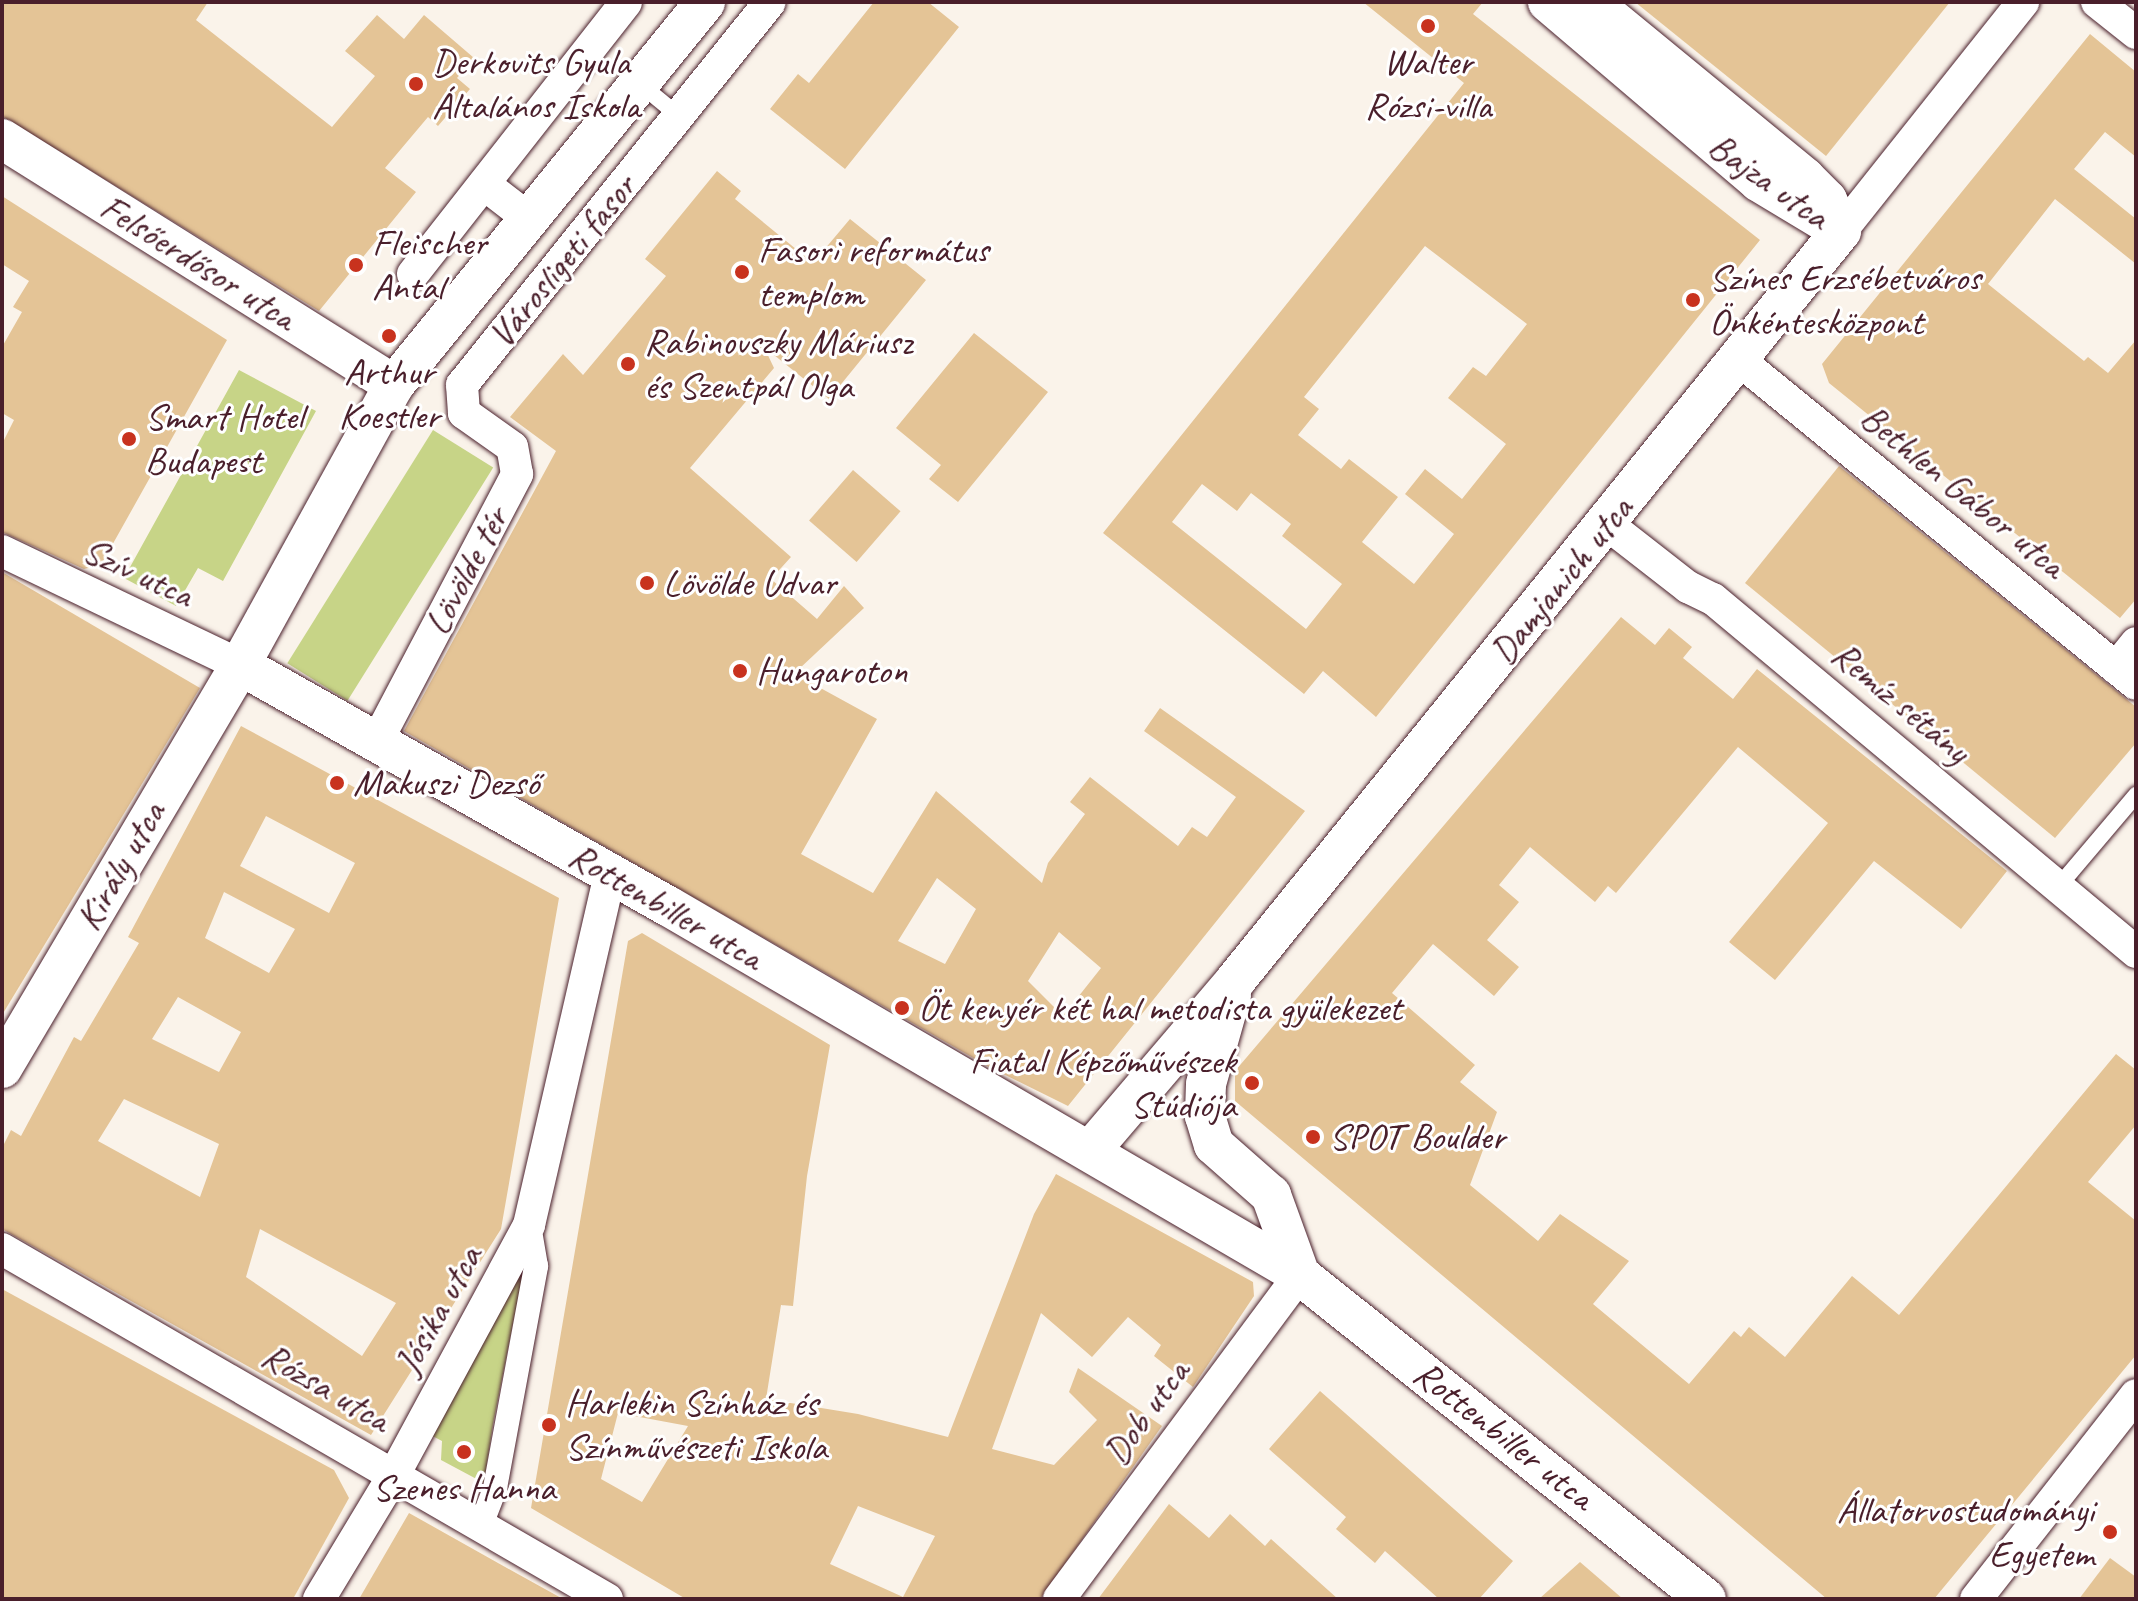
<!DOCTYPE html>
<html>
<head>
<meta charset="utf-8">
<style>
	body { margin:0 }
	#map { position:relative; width:2138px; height:1601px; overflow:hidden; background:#faf3ea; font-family:Caveat,sans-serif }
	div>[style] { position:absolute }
	.green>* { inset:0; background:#c7d487; transform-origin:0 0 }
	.building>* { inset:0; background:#e4c496; transform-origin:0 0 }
	.roads { filter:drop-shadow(0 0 2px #4a1f2b) drop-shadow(0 0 2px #4a1f2b) }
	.service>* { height:16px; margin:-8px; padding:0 8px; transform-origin:8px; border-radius:8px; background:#fff }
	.pedestrian>* { height:24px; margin:-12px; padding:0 12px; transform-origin:12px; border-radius:12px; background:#fff }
	.minor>* { height:32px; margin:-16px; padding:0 16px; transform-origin:16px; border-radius:16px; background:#fff }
	.tertiary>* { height:40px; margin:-20px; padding:0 20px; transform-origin:20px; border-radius:20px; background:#fff }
	.dots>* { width:22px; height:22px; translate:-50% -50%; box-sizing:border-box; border:4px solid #fff; border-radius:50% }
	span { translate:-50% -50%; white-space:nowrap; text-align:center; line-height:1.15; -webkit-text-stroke:6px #fff; paint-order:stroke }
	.poi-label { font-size:38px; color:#4a1f2b }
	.left { translate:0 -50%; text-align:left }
	.right { translate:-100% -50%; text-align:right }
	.street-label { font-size:38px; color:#4a1f2b }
	.frame { position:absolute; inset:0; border:4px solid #4a1f2b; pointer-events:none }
</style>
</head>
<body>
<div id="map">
	<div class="green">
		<i style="clip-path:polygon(239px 370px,316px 411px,223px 581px,198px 568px,176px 606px,124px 578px)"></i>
		<i style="left:433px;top:430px;width:71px;height:275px;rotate:32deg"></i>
		<i style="clip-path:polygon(524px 1268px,493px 1424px,484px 1483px,441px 1460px,442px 1441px,421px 1430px)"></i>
	</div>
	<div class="building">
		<i style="clip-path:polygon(2px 2px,208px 2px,196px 20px,332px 127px,375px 76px,345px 51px,377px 15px,404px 39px,424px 15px,474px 58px,457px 78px,470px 89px,438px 126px,428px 117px,385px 168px,416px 192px,319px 311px,2px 116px)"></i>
		<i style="clip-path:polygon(874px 2px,928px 2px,959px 27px,845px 169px,770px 109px,798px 74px,809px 83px)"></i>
		<i style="clip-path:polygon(evenodd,1363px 2px,1483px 2px,1473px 14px,1760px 240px,1376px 717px,1323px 671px,1304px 694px,1103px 533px,1464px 83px,1363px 2px,1425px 246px,1527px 324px,1486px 376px,1473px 367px,1448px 398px,1506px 444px,1462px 499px,1425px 469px,1405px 494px,1454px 534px,1414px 584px,1362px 542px,1398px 497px,1349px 459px,1341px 469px,1298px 435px,1319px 409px,1304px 397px,1425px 246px,1363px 2px,1202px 484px,1237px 511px,1251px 493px,1291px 524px,1282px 536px,1342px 584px,1306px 629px,1172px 522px,1202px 484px)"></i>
		<i style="clip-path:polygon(1635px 2px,1950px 2px,1826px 156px)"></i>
		<i style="clip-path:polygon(2090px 34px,2136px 72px,2136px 157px,2105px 132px,2074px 169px,2136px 219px,2136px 264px,2055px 199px,1988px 284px,2084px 361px,2088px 357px,2108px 373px,2136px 340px,2136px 599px,2120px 618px,1829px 383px,1822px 364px)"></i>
		<i style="clip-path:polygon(evenodd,717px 171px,741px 191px,735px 199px,813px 263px,850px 219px,926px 280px,829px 399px,764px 347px,774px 368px,690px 468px,791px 557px,771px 579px,817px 619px,844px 586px,864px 608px,799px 669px,807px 674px,804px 679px,877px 719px,801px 854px,873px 893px,936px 791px,1042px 883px,1048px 863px,1085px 814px,1070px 802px,1090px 777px,1178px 846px,1192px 827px,1207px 837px,1236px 797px,1144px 731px,1160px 708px,1305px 811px,1068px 1106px,989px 1067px,404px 731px,556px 451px,510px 417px,563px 354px,583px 375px,666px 276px,645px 259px,717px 171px,937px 878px,976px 909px,945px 964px,898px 941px,937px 878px,717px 171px,1059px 932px,1101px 968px,1063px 1016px,1028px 981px,1059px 932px)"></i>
		<i style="clip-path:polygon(2px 196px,227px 340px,101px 565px,84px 569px,2px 532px,2px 444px,14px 420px,2px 413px,2px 347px,22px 312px,13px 307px,29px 281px,2px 264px)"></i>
		<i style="clip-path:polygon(974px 333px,1048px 392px,958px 502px,929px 479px,941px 465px,896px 428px)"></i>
		<i style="clip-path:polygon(1839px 466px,2136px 707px,2136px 743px,2055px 838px,1745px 583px)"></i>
		<i style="left:853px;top:470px;width:63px;height:67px;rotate:41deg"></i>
		<i style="clip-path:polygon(2px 572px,200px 688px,2px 1015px)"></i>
		<i style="clip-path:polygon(1621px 617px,1655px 645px,1669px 628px,1692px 647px,1683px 658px,1733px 699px,1757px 669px,2007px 871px,1961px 929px,1874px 861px,1775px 980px,1729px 942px,1828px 823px,1738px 747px,1616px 893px,1608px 886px,1595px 902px,1530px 847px,1499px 885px,1519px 902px,1487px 940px,1519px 967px,1494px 996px,1433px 944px,1392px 993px,1475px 1065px,1460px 1082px,1497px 1112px,1470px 1185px,1538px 1241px,1560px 1214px,1629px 1261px,1593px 1304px,1689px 1384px,1734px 1331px,1741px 1337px,1749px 1327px,1785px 1357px,1852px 1276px,1899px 1315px,2116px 1054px,2136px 1070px,2136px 1125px,2088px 1182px,2136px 1221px,2136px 1355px,1934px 1599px,1827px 1599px,1235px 1101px,1235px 1071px)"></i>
		<i style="clip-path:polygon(evenodd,241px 726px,559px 898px,501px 1229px,371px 1435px,2px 1229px,2px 1148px,11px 1130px,21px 1136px,74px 1037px,81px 1041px,139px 943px,128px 937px,241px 726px,266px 816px,355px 863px,329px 913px,240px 866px,266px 816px,241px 726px,224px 892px,295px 929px,269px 973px,205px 938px,224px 892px,241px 726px,178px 997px,241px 1032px,219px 1072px,152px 1039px,178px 997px,241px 726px,124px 1099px,219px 1144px,200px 1197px,98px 1141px,124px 1099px,241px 726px,260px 1229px,396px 1303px,362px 1356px,246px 1277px,260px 1229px)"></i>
		<i style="clip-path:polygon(evenodd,642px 933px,830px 1045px,807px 1176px,793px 1306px,781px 1305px,766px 1399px,858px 1414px,948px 1437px,1034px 1214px,1056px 1174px,1253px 1282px,1254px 1296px,1193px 1387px,1154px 1356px,1161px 1345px,1128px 1317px,1092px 1357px,1041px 1313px,992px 1449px,1054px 1465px,1097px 1420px,1069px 1392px,1078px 1368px,1162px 1426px,1040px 1599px,686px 1599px,531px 1508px,628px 941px,642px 933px,618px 1413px,688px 1426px,642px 1502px,601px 1479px,618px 1413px,642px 933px,858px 1506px,935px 1536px,903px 1597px,830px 1564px,858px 1506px)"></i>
		<i style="clip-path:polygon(2px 1289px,334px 1470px,349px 1498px,293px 1599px,2px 1599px)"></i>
		<i style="clip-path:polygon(1320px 1391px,1513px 1561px,1479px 1599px,1439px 1599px,1385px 1551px,1375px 1563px,1336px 1529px,1346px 1517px,1269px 1449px)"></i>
		<i style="clip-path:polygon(1169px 1504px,1209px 1538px,1230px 1514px,1265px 1546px,1271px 1539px,1338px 1599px,1098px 1599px)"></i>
		<i style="clip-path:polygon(409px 1513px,516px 1573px,563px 1599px,359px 1599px)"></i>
		<i style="clip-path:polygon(2110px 1558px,2136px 1577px,2136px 1599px,2079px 1599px)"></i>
		<i style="clip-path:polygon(1580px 1562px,1623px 1599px,1539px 1599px)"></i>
	</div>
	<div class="roads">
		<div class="service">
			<i style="left:640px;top:84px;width:50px;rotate:39.4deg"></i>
			<i style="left:2058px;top:887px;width:121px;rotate:-49.7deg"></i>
		</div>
		<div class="pedestrian">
			<i style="left:481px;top:1525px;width:40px;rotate:-69deg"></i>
			<i style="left:495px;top:1488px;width:226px;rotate:-79.5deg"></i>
			<i style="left:536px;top:1266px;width:42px;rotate:-99.7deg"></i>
		</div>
		<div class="minor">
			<i style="left:2097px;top:2px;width:50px;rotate:38.5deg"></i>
			<i style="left:484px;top:184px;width:56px;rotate:37.7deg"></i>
			<i style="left:1841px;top:231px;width:293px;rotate:-51.5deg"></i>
			<i style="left:413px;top:274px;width:345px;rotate:-51.9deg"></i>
			<i style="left:1739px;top:360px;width:512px;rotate:39.22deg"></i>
			<i style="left:1607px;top:524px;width:103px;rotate:37.9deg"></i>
			<i style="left:1688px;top:587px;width:28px;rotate:26deg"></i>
			<i style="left:1713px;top:599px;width:551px;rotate:39.85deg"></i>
			<i style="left:2px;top:551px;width:264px;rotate:25.6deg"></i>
			<i style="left:2116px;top:668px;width:32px;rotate:-51deg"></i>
			<i style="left:375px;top:745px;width:306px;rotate:-62.3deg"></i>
			<i style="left:517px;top:474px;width:27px;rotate:-100deg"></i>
			<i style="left:512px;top:447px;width:59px;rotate:-144.7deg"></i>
			<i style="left:464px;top:413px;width:28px;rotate:-94deg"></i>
			<i style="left:462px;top:385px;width:491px;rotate:-51.2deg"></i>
			<i style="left:2px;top:1249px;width:699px;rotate:30.05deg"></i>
			<i style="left:319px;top:1599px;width:147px;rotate:-58.9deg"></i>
			<i style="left:395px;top:1473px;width:282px;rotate:-61.6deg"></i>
			<i style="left:529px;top:1225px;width:360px;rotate:-77deg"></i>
			<i style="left:1059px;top:1599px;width:404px;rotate:-53.4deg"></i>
			<i style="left:1976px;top:1599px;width:259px;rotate:-51.9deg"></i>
		</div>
		<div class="tertiary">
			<i style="left:1548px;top:2px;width:276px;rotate:40.4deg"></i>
			<i style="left:1758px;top:181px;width:97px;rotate:31.1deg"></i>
			<i style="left:1591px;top:2px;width:277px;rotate:39.4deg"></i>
			<i style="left:1805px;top:178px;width:31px;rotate:45deg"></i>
			<i style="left:1827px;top:200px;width:30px;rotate:66deg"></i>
			<i style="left:2px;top:139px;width:463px;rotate:32.1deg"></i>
			<i style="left:240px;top:665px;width:491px;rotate:29.4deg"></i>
			<i style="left:668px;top:906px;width:732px;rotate:30.28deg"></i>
			<i style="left:1300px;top:1275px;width:519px;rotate:38.59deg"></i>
			<i style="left:1231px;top:995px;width:92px;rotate:105.7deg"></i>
			<i style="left:1206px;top:1084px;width:32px;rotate:92deg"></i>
			<i style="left:1205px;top:1116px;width:30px;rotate:73deg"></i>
			<i style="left:1214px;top:1145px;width:76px;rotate:41.3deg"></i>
			<i style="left:1271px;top:1195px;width:85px;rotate:70.1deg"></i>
			<i style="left:2px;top:1068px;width:468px;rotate:-59.4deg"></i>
			<i style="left:240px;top:665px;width:320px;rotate:-61.2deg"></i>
			<i style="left:394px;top:385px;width:493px;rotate:-50.9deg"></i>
			<i style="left:1090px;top:1151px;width:223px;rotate:-49.5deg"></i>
			<i style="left:1235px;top:981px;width:964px;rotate:-51.06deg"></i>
		</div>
	</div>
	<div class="dots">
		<i style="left:1428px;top:26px;background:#c8321e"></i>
		<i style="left:416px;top:84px;background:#c8321e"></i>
		<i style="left:356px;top:265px;background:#c8321e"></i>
		<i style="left:742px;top:272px;background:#c8321e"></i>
		<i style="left:1693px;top:300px;background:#c8321e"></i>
		<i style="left:389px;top:336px;background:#c8321e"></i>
		<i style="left:628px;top:364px;background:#c8321e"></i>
		<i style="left:129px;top:439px;background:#c8321e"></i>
		<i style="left:647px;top:583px;background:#c8321e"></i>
		<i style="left:740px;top:671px;background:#c8321e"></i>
		<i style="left:337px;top:783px;background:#c8321e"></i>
		<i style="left:902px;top:1008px;background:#c8321e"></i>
		<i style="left:1252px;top:1083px;background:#c8321e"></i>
		<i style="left:1313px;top:1137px;background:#c8321e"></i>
		<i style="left:549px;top:1425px;background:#c8321e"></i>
		<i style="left:464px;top:1452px;background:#c8321e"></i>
		<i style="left:2110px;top:1532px;background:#c8321e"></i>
	</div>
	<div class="poi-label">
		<span class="left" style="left:432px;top:84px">Derkovits Gyula<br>Általános Iskola</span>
		<span style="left:1428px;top:84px">Walter<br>Rózsi-villa</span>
		<span class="left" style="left:372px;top:265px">Fleischer<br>Antal</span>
		<span class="left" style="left:758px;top:272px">Fasori református<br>templom</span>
		<span class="left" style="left:1709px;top:300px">Színes Erzsébetváros<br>Önkéntesközpont</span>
		<span class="left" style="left:644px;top:364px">Rabinovszky Máriusz<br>és Szentpál Olga</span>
		<span style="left:389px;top:394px">Arthur<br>Koestler</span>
		<span class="left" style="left:145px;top:439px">Smart Hotel<br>Budapest</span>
		<span class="left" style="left:663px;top:583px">Lövölde Udvar</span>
		<span class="left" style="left:756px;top:671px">Hungaroton</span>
		<span class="left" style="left:353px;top:783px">Makuszi Dezső</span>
		<span class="left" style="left:918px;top:1008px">Öt kenyér két hal metodista gyülekezet</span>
		<span class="right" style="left:1236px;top:1083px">Fiatal Képzőművészek<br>Stúdiója</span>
		<span class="left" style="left:1329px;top:1137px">SPOT Boulder</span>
		<span class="left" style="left:565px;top:1425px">Harlekin Színház és<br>Színművészeti Iskola</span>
		<span style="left:464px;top:1488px">Szenes Hanna</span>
		<span class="right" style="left:2094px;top:1532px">Állatorvostudományi<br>Egyetem</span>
	</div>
	<div class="street-label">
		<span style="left:1769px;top:181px;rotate:35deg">Bajza utca</span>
		<span style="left:562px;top:261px;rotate:-51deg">Városligeti fasor</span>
		<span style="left:198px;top:262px;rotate:32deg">Felsőerdősor utca</span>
		<span style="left:1963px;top:491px;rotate:39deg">Bethlen Gábor utca</span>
		<span style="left:466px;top:571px;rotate:-62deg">Lövölde tér</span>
		<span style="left:138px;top:572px;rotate:25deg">Szív utca</span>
		<span style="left:1561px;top:580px;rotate:-51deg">Damjanich utca</span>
		<span style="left:1901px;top:702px;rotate:40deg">Remíz sétány</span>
		<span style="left:120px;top:866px;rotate:-60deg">Király utca</span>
		<span style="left:666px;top:906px;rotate:30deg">Rottenbiller utca</span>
		<span style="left:438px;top:1310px;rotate:-61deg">Jósika utca</span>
		<span style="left:326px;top:1387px;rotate:30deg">Rózsa utca</span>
		<span style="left:1146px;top:1412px;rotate:-54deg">Dob utca</span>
		<span style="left:1504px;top:1435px;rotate:38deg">Rottenbiller utca</span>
	</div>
	<div class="frame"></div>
</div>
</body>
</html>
